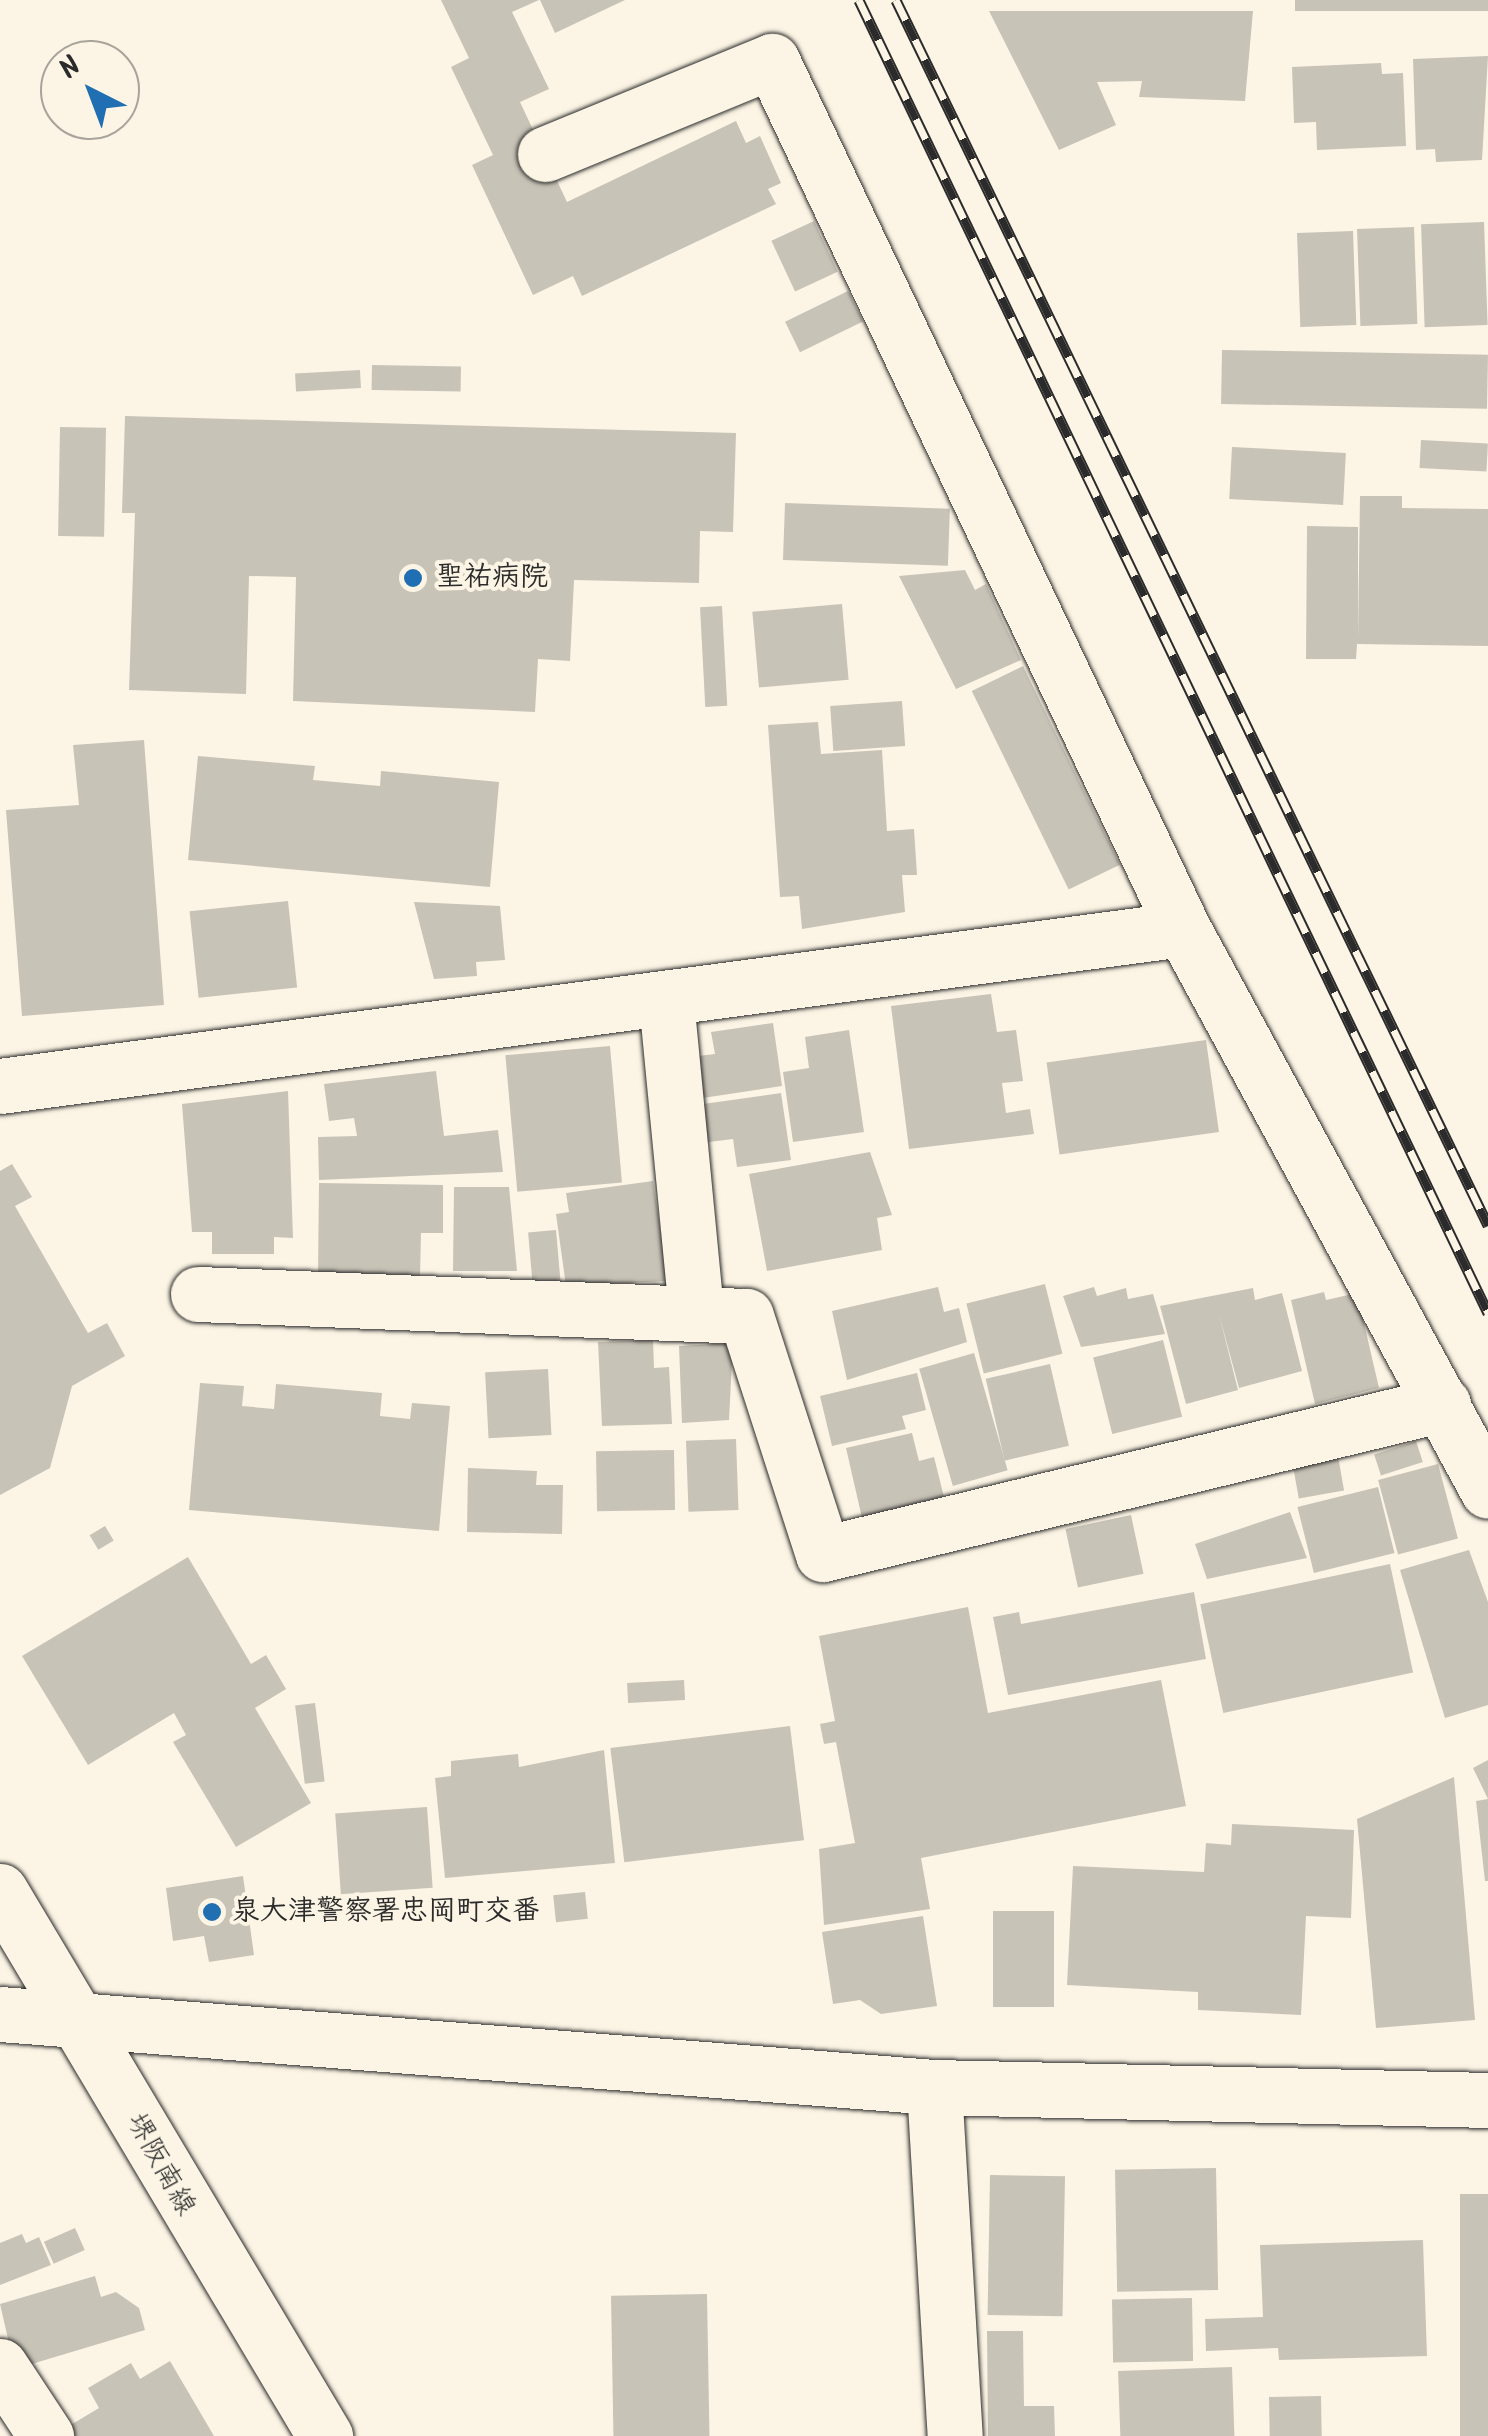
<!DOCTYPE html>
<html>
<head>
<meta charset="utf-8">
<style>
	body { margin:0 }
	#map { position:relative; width:1488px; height:2436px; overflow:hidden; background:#fcf5e5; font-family:Kalam,"Klee One",sans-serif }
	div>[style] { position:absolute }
	.building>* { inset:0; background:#c8c3b7; transform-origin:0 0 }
	.roads { filter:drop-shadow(0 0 2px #2b2b2b) drop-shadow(0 0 2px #2b2b2b) }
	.minor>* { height:55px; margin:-27.5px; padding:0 27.5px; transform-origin:27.5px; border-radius:27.5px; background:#fcf5e5 }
	.major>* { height:55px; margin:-27.5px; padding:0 27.5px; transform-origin:27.5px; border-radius:27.5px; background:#fcf5e5 }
	.rail>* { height:11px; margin-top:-5.5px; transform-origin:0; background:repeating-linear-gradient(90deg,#fcf5e5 0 22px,#2b2b2b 0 44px); box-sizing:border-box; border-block:2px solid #2b2b2b }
	.dots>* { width:28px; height:28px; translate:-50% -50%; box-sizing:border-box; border:5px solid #fcf5e5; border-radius:50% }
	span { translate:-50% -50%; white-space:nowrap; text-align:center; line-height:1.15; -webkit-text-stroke:8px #fcf5e5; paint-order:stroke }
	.poi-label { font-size:28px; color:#2b2b2b; font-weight:700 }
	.left { translate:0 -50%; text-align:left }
	.street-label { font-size:28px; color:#2b2b2b }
	.north { position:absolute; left:40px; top:40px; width:100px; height:100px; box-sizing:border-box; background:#fcf5e5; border:2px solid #a8a49b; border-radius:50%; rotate:318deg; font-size:28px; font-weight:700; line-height:40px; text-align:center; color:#2b2b2b }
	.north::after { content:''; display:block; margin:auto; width:35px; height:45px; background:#1f6fb2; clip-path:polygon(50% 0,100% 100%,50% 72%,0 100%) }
</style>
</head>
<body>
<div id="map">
	<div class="building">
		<i style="clip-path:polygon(441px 0,539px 0,512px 12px,549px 89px,520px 102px,567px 202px,736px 121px,746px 143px,760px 136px,781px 183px,768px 189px,776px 204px,582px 296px,573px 276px,533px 295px,472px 165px,493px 155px,451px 67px,469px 58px)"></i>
		<i style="clip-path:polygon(540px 0,625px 0,555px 33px)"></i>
		<i style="left:1295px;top:0;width:193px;height:11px"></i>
		<i style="clip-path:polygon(989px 11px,1253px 11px,1245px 101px,1139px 97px,1142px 81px,1097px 82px,1116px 125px,1059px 150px)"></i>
		<i style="clip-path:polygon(1488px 56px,1482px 160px,1436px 162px,1435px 149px,1416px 150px,1413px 59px)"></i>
		<i style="clip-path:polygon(1381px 63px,1382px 74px,1403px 73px,1406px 146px,1317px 150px,1316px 122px,1294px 123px,1292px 67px)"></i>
		<i style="left:814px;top:221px;width:56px;height:47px;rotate:65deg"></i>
		<i style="left:1484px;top:222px;width:103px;height:63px;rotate:88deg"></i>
		<i style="left:1414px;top:227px;width:97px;height:57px;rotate:88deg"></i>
		<i style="left:1353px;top:231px;width:94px;height:56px;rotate:88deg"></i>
		<i style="left:848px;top:291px;width:34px;height:70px;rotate:64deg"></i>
		<i style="left:1222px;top:350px;width:266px;height:54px;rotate:1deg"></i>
		<i style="left:372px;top:365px;width:89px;height:25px;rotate:1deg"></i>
		<i style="left:360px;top:370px;width:18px;height:65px;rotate:87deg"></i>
		<i style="clip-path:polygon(125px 416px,736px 433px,733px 532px,700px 531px,699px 583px,574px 580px,570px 661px,538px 659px,535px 712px,293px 701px,296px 577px,249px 576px,246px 694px,129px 690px,135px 513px,122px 513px)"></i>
		<i style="left:60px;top:427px;width:46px;height:109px;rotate:1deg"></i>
		<i style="left:1421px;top:440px;width:67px;height:28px;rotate:3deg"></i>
		<i style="left:1232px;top:447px;width:114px;height:52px;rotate:3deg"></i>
		<i style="clip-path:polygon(1360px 496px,1402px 496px,1402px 508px,1488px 509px,1488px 646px,1357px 644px,1356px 659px,1306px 659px,1307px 526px,1358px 527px,1358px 639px)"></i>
		<i style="left:785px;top:503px;width:165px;height:57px;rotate:2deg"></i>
		<i style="clip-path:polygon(965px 570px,975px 590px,986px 584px,1021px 660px,956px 689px,899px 576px)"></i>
		<i style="left:842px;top:604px;width:76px;height:90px;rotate:85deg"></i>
		<i style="left:722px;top:606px;width:100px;height:22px;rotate:87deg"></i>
		<i style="left:1023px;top:666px;width:221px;height:57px;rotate:64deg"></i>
		<i style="left:902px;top:701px;width:45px;height:72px;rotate:86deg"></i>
		<i style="clip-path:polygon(818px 722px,821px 754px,882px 750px,887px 831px,914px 829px,917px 875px,902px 875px,905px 912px,802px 929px,799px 896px,780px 897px,768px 725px)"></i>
		<i style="clip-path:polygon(144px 740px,164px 1005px,22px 1016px,6px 810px,79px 805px,73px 745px)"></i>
		<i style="clip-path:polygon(198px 756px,315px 766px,313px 780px,380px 786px,381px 771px,499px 782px,490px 887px,188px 860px)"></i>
		<i style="left:288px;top:901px;width:87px;height:99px;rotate:84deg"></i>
		<i style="clip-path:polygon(414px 902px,500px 906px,505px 960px,476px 962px,477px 976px,434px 979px)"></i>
		<i style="clip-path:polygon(991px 994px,997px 1032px,1016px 1030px,1023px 1081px,1002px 1083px,1006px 1113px,1030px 1109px,1034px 1134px,909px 1149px,891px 1006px)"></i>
		<i style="clip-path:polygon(773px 1023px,782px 1086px,696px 1099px,690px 1057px,715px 1054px,711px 1032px)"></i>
		<i style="clip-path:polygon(849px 1030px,864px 1132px,793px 1142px,783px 1072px,809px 1068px,805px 1037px)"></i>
		<i style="left:1206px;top:1040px;width:93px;height:161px;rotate:82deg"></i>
		<i style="left:610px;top:1046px;width:137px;height:105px;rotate:85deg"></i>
		<i style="clip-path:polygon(436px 1071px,444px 1136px,498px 1130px,503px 1172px,319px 1180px,318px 1137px,357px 1136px,354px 1118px,329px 1121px,324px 1084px)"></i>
		<i style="clip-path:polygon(288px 1091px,293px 1238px,274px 1237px,274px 1254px,212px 1254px,212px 1232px,192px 1232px,182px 1104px)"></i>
		<i style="clip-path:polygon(781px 1093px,791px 1160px,737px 1167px,733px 1139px,701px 1143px,696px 1105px)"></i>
		<i style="clip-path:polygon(870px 1152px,892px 1215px,877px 1218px,882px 1250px,767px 1271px,749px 1174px)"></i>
		<i style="clip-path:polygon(12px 1164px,32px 1197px,15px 1206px,88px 1333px,107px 1323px,125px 1356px,72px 1386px,50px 1468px,0 1495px,0 1171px)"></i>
		<i style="clip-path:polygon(653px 1181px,668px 1281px,566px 1286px,556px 1214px,569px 1212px,566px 1193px)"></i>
		<i style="clip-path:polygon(319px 1183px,443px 1185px,443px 1233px,421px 1233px,420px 1278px,318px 1276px)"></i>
		<i style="clip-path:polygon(454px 1187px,509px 1187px,517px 1271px,453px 1271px)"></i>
		<i style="left:556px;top:1230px;width:53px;height:28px;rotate:85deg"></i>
		<i style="left:1045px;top:1284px;width:72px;height:81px;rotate:76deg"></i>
		<i style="clip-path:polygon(938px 1287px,944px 1312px,959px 1308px,967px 1342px,847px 1380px,832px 1311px)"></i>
		<i style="clip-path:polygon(1094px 1287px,1097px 1296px,1126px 1288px,1128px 1299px,1153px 1294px,1165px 1334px,1081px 1347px,1063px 1296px)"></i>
		<i style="clip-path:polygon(1253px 1288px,1255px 1300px,1282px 1293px,1302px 1371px,1239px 1388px,1219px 1314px,1238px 1390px,1186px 1404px,1160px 1306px)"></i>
		<i style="clip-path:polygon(1324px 1292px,1326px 1300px,1357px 1293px,1379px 1388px,1315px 1404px,1291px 1300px)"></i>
		<i style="clip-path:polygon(653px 1340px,654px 1368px,669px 1367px,672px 1424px,602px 1426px,598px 1342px)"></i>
		<i style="left:1163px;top:1340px;width:79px;height:72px;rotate:76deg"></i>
		<i style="clip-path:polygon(733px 1343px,729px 1420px,682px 1423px,679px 1346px)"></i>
		<i style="left:974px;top:1353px;width:122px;height:57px;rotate:74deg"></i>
		<i style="left:1050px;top:1364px;width:84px;height:66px;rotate:77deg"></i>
		<i style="left:548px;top:1369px;width:66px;height:63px;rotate:87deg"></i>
		<i style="clip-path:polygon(917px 1373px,926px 1410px,902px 1416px,906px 1429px,832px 1446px,820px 1396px)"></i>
		<i style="clip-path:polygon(200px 1383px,244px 1386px,242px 1406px,274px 1409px,276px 1384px,382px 1393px,380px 1416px,410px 1419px,412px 1403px,450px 1406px,439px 1531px,189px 1510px)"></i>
		<i style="clip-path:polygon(912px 1433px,919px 1461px,934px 1457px,944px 1497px,862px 1518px,846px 1448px)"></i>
		<i style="left:736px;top:1439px;width:71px;height:50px;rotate:88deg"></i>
		<i style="left:1416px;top:1441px;width:22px;height:44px;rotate:72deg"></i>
		<i style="left:674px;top:1450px;width:60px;height:78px;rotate:89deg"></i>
		<i style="left:1338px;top:1456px;width:35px;height:46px;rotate:80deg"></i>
		<i style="left:1438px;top:1464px;width:77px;height:62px;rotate:75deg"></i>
		<i style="clip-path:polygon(468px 1468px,537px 1471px,536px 1485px,563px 1485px,562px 1534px,467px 1532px)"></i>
		<i style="left:1378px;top:1487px;width:68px;height:83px;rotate:76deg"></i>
		<i style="clip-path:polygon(1290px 1512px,1307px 1558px,1207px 1579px,1195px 1544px)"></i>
		<i style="left:1131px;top:1515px;width:60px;height:67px;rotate:78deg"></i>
		<i style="left:105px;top:1526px;width:17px;height:18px;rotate:59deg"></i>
		<i style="clip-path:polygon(1469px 1550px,1488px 1602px,1488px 1705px,1445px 1718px,1400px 1570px)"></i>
		<i style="clip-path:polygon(188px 1557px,251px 1664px,266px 1655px,286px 1689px,255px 1708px,311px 1803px,236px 1847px,173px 1742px,186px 1735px,174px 1713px,88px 1765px,22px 1656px)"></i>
		<i style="left:1390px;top:1564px;width:111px;height:194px;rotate:78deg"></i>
		<i style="clip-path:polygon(1194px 1592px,1206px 1659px,1008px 1695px,993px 1617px,1019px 1612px,1021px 1624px)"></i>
		<i style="clip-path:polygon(968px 1607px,988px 1713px,1161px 1680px,1186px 1806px,921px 1858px,930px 1909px,824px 1925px,819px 1849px,855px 1843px,836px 1742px,824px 1744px,820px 1724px,835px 1721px,819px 1636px)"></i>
		<i style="left:684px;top:1680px;width:20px;height:57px;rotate:87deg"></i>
		<i style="left:315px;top:1703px;width:79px;height:20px;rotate:83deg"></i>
		<i style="left:790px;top:1726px;width:115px;height:181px;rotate:83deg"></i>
		<i style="clip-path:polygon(604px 1750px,615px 1863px,445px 1878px,435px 1778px,451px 1776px,451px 1761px,518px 1754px,519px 1767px)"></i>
		<i style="clip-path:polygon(1488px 1760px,1488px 1881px,1485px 1881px,1476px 1801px,1488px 1799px,1473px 1768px)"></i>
		<i style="clip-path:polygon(1454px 1777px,1475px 2020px,1376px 2028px,1357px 1819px)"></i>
		<i style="left:427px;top:1807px;width:81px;height:92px;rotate:86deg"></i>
		<i style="clip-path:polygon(1232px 1824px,1354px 1830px,1351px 1918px,1306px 1916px,1301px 2015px,1198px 2010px,1198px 1992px,1067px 1985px,1073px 1866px,1204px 1872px,1206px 1843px,1231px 1845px)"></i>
		<i style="clip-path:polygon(243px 1876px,254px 1955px,209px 1962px,204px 1936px,173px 1941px,166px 1888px)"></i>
		<i style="left:585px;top:1892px;width:27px;height:32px;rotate:84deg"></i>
		<i style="left:993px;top:1911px;width:61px;height:96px"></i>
		<i style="clip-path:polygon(923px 1916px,937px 2006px,881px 2014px,860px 2000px,833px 2004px,822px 1932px)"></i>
		<i style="left:1216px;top:2168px;width:122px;height:101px;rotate:89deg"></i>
		<i style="left:990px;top:2175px;width:75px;height:140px;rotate:1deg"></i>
		<i style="left:1460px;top:2194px;width:28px;height:242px"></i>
		<i style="left:75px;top:2228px;width:24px;height:34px;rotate:66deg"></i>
		<i style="clip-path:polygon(22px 2234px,26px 2243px,39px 2237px,51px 2265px,0 2285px,0 2243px)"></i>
		<i style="clip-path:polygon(1423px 2240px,1427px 2356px,1279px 2360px,1278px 2348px,1206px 2351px,1205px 2319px,1263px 2317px,1260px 2245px)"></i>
		<i style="clip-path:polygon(95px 2276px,101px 2297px,116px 2292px,139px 2308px,145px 2330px,15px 2369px,0 2304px)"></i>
		<i style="left:707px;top:2294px;width:142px;height:96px;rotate:89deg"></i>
		<i style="left:1192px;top:2298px;width:63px;height:80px;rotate:89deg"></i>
		<i style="clip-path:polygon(987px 2331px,1023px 2331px,1024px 2406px,1054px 2406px,1055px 2436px,988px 2436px)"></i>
		<i style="clip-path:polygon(170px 2361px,214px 2436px,75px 2436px,69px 2426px,99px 2408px,88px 2388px,131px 2363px,140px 2379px)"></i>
		<i style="left:1232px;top:2367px;width:69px;height:114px;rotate:88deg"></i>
		<i style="left:1321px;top:2396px;width:40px;height:52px;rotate:89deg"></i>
	</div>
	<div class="roads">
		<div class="minor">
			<i style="left:545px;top:154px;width:245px;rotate:-22.3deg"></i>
			<i style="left:772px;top:61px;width:960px;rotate:64.66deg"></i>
			<i style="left:666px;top:1000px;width:315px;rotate:84.5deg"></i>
			<i style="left:0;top:1086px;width:1193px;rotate:-7.56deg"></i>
			<i style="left:1183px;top:929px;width:639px;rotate:61.51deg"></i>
			<i style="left:198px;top:1294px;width:548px;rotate:2.3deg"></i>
			<i style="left:746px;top:1316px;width:250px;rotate:72.1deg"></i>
			<i style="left:823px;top:1554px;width:638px;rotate:-13.6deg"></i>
			<i style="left:0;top:2014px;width:937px;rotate:4.47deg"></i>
			<i style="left:934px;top:2087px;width:554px;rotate:1.34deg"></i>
			<i style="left:934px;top:2087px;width:350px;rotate:86.6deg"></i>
			<i style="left:0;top:2366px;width:84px;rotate:56.7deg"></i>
		</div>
		<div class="major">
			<i style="left:0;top:1891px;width:635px;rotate:59.19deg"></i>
		</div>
	</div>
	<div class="rail">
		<i style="left:859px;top:0;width:1456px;rotate:64.4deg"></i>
		<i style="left:896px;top:0;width:1361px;rotate:64.21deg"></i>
	</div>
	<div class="dots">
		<i style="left:413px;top:578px;background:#1f6fb2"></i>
		<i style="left:212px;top:1912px;background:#1f6fb2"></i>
	</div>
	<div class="poi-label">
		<span class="left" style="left:436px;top:578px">聖祐病院</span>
		<span class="left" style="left:232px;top:1912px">泉大津警察署忠岡町交番</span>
	</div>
	<div class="street-label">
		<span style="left:160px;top:2165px;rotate:61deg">堺阪南線</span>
	</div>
	<div class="north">N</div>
</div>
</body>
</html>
